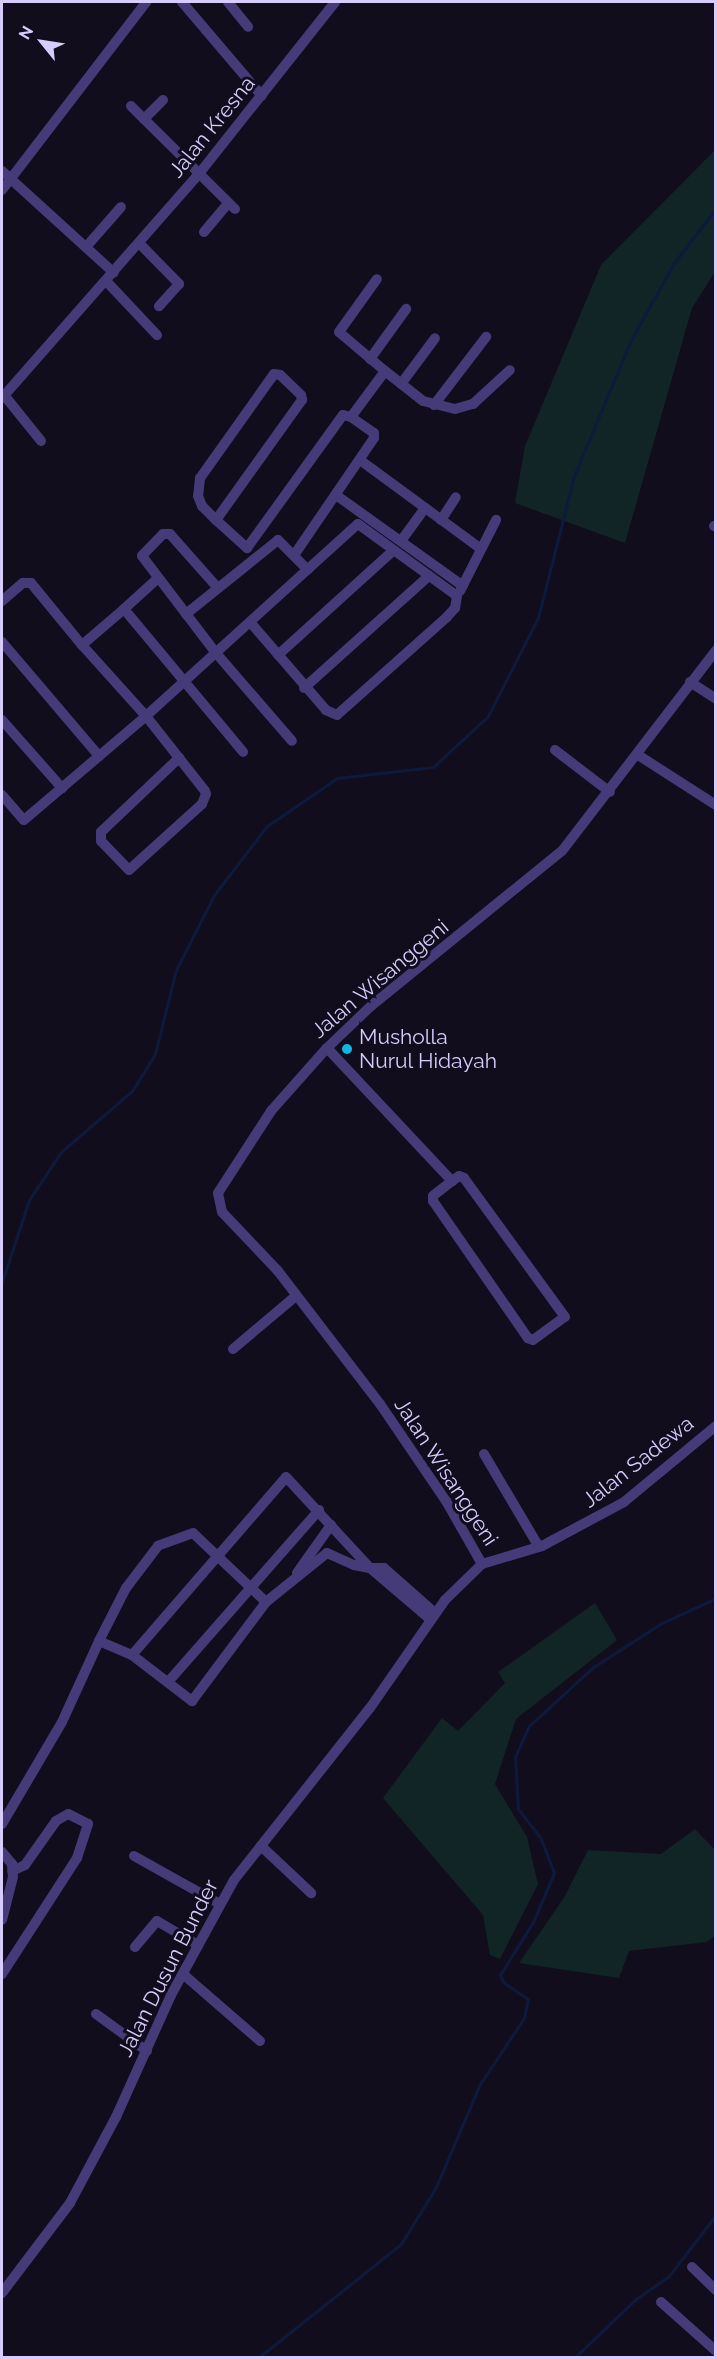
<!DOCTYPE html>
<html>
<head>
<meta charset="utf-8">
<style>
	body { margin:0 }
	#map { position:relative; width:717px; height:2359px; overflow:hidden; background:#110d1d; font-family:Raleway,sans-serif }
	div>[style] { position:absolute }
	.green>* { inset:0; background:#112426 }
	.stream>* { height:3px; margin:-1.5px; padding:0 1.5px; transform-origin:1.5px; border-radius:1.5px; background:#0e1a3b }
	.minor>* { height:10px; margin:-5px; padding:0 5px; transform-origin:5px; border-radius:5px; background:#443b78 }
	.dots>* { width:16px; height:16px; translate:-50% -50%; box-sizing:border-box; border:3px solid #110d1d; border-radius:50% }
	span { translate:-50% -50%; white-space:nowrap; text-align:center; line-height:1.15; -webkit-text-stroke:6px #110d1d; paint-order:stroke }
	.street-label { font-size:21px; color:#d7ccfb }
	.poi-label { font-size:21px; color:#d7ccfb }
	.left { translate:0 -50%; text-align:left }
	.frame { position:absolute; inset:0; border:3px solid #d7ccfb; pointer-events:none }
	.north { position:absolute; left:12px; top:12px; width:60px; height:60px; -webkit-text-stroke:4px #110d1d; paint-order:stroke; rotate:300deg; font-size:16px; font-weight:700; line-height:24px; text-align:center; color:#d7ccfb }
	.north::after { content:''; display:block; margin:auto; width:21px; height:27px; background:#d7ccfb; clip-path:polygon(50% 0,100% 100%,50% 72%,0 100%) }
</style>
</head>
<body>
<div id="map">
	<div class="green">
		<i style="clip-path:polygon(715px 150px,715px 272px,692px 308px,625px 543px,515px 503px,525px 446px,601px 265px)"></i>
		<i style="clip-path:polygon(595px 1603px,617px 1640px,516px 1719px,495px 1784px,527px 1837px,538px 1884px,500px 1959px,490px 1955px,483px 1915px,383px 1798px,442px 1718px,458px 1731px,505px 1683px,498px 1672px)"></i>
		<i style="clip-path:polygon(695px 1829px,715px 1850px,715px 1936px,706px 1942px,629px 1951px,619px 1978px,519px 1963px,565px 1896px,588px 1850px,661px 1854px)"></i>
	</div>
	<div class="stream">
		<i style="left:2px;top:1282px;width:86px;rotate:-71.8deg"></i>
		<i style="left:29px;top:1200px;width:58px;rotate:-56.3deg"></i>
		<i style="left:61px;top:1152px;width:94px;rotate:-40.7deg"></i>
		<i style="left:132px;top:1091px;width:44px;rotate:-58.1deg"></i>
		<i style="left:155px;top:1054px;width:87px;rotate:-76deg"></i>
		<i style="left:176px;top:970px;width:84px;rotate:-63.1deg"></i>
		<i style="left:214px;top:895px;width:87px;rotate:-52.5deg"></i>
		<i style="left:267px;top:826px;width:85px;rotate:-34.4deg"></i>
		<i style="left:337px;top:778px;width:97px;rotate:-6.5deg"></i>
		<i style="left:433px;top:767px;width:75px;rotate:-42.8deg"></i>
		<i style="left:488px;top:716px;width:110px;rotate:-63deg"></i>
		<i style="left:538px;top:618px;width:146px;rotate:-75.8deg"></i>
		<i style="left:574px;top:476px;width:147px;rotate:-67.3deg"></i>
		<i style="left:631px;top:340px;width:88px;rotate:-60.8deg"></i>
		<i style="left:674px;top:263px;width:69px;rotate:-52.6deg"></i>
		<i style="left:258px;top:2358px;width:183px;rotate:-38.6deg"></i>
		<i style="left:401px;top:2244px;width:67px;rotate:-58.4deg"></i>
		<i style="left:436px;top:2187px;width:112px;rotate:-66.9deg"></i>
		<i style="left:480px;top:2084px;width:79px;rotate:-56.3deg"></i>
		<i style="left:524px;top:2018px;width:19px;rotate:-78deg"></i>
		<i style="left:528px;top:1999px;width:29px;rotate:-146deg"></i>
		<i style="left:504px;top:1983px;width:9px;rotate:-117deg"></i>
		<i style="left:500px;top:1975px;width:62px;rotate:-58.1deg"></i>
		<i style="left:533px;top:1922px;width:53px;rotate:-66.8deg"></i>
		<i style="left:554px;top:1873px;width:39px;rotate:-111deg"></i>
		<i style="left:540px;top:1837px;width:36px;rotate:-128deg"></i>
		<i style="left:518px;top:1809px;width:52px;rotate:-93.3deg"></i>
		<i style="left:515px;top:1757px;width:34px;rotate:-66deg"></i>
		<i style="left:529px;top:1726px;width:86px;rotate:-42.6deg"></i>
		<i style="left:592px;top:1668px;width:81px;rotate:-32.9deg"></i>
		<i style="left:660px;top:1624px;width:62px;rotate:-24.9deg"></i>
		<i style="left:574px;top:2358px;width:86px;rotate:-43.6deg"></i>
		<i style="left:636px;top:2299px;width:39px;rotate:-35deg"></i>
		<i style="left:668px;top:2277px;width:78px;rotate:-52.3deg"></i>
	</div>
	<div class="minor">
		<i style="left:182px;top:2px;width:123px;rotate:49.6deg"></i>
		<i style="left:228px;top:2px;width:32px;rotate:51deg"></i>
		<i style="left:163px;top:100px;width:27px;rotate:135deg"></i>
		<i style="left:144px;top:119px;width:128px;rotate:44.7deg"></i>
		<i style="left:131px;top:106px;width:18px;rotate:45deg"></i>
		<i style="left:2px;top:171px;width:151px;rotate:42.3deg"></i>
		<i style="left:2px;top:190px;width:237px;rotate:-52.5deg"></i>
		<i style="left:204px;top:232px;width:38px;rotate:-50deg"></i>
		<i style="left:140px;top:244px;width:56px;rotate:45.7deg"></i>
		<i style="left:179px;top:284px;width:30px;rotate:132deg"></i>
		<i style="left:86px;top:247px;width:53px;rotate:-48.8deg"></i>
		<i style="left:107px;top:282px;width:73px;rotate:46.7deg"></i>
		<i style="left:370px;top:359px;width:62px;rotate:-54.2deg"></i>
		<i style="left:385px;top:371px;width:48px;rotate:38.3deg"></i>
		<i style="left:423px;top:401px;width:33px;rotate:14deg"></i>
		<i style="left:455px;top:409px;width:19px;rotate:-16deg"></i>
		<i style="left:473px;top:404px;width:50px;rotate:-42.6deg"></i>
		<i style="left:401px;top:384px;width:57px;rotate:-53.5deg"></i>
		<i style="left:4px;top:395px;width:59px;rotate:51.2deg"></i>
		<i style="left:2px;top:398px;width:297px;rotate:-48.7deg"></i>
		<i style="left:198px;top:175px;width:221px;rotate:-51.6deg"></i>
		<i style="left:434px;top:405px;width:86px;rotate:-52.6deg"></i>
		<i style="left:351px;top:417px;width:57px;rotate:-53.5deg"></i>
		<i style="left:385px;top:371px;width:60px;rotate:-139.7deg"></i>
		<i style="left:339px;top:332px;width:65px;rotate:-54.4deg"></i>
		<i style="left:360px;top:460px;width:149px;rotate:36.3deg"></i>
		<i style="left:336px;top:495px;width:156px;rotate:35.6deg"></i>
		<i style="left:216px;top:520px;width:148px;rotate:-54.4deg"></i>
		<i style="left:302px;top:400px;width:5px;rotate:-101deg"></i>
		<i style="left:301px;top:395px;width:29px;rotate:-136deg"></i>
		<i style="left:280px;top:375px;width:6px;rotate:-171deg"></i>
		<i style="left:274px;top:374px;width:128px;rotate:125.4deg"></i>
		<i style="left:200px;top:478px;width:18px;rotate:96deg"></i>
		<i style="left:198px;top:496px;width:11px;rotate:68deg"></i>
		<i style="left:202px;top:506px;width:20px;rotate:45deg"></i>
		<i style="left:216px;top:520px;width:42px;rotate:42.1deg"></i>
		<i style="left:247px;top:548px;width:164px;rotate:-54.2deg"></i>
		<i style="left:343px;top:415px;width:8px;rotate:14deg"></i>
		<i style="left:351px;top:417px;width:28px;rotate:35deg"></i>
		<i style="left:374px;top:433px;width:5px;rotate:90deg"></i>
		<i style="left:374px;top:438px;width:140px;rotate:124.3deg"></i>
		<i style="left:441px;top:520px;width:27px;rotate:-57deg"></i>
		<i style="left:714px;top:526px;width:2px;rotate:27deg"></i>
		<i style="left:401px;top:541px;width:41px;rotate:-54deg"></i>
		<i style="left:217px;top:587px;width:71px;rotate:-131.6deg"></i>
		<i style="left:170px;top:534px;width:7px;rotate:180deg"></i>
		<i style="left:163px;top:534px;width:30px;rotate:134deg"></i>
		<i style="left:142px;top:556px;width:122px;rotate:52.7deg"></i>
		<i style="left:216px;top:653px;width:116px;rotate:49.2deg"></i>
		<i style="left:460px;top:591px;width:80px;rotate:-63.1deg"></i>
		<i style="left:2px;top:601px;width:28px;rotate:-41deg"></i>
		<i style="left:23px;top:583px;width:8px"></i>
		<i style="left:31px;top:583px;width:80px;rotate:50.6deg"></i>
		<i style="left:82px;top:645px;width:55px;rotate:-40.6deg"></i>
		<i style="left:124px;top:609px;width:186px;rotate:50.2deg"></i>
		<i style="left:124px;top:609px;width:45px;rotate:-42.3deg"></i>
		<i style="left:186px;top:614px;width:118px;rotate:-38.8deg"></i>
		<i style="left:278px;top:540px;width:42px;rotate:45deg"></i>
		<i style="left:2px;top:642px;width:150px;rotate:49.6deg"></i>
		<i style="left:82px;top:645px;width:96px;rotate:48deg"></i>
		<i style="left:146px;top:716px;width:95px;rotate:51.8deg"></i>
		<i style="left:205px;top:791px;width:3px;rotate:72deg"></i>
		<i style="left:206px;top:794px;width:11px;rotate:112deg"></i>
		<i style="left:202px;top:804px;width:98px;rotate:137.9deg"></i>
		<i style="left:129px;top:870px;width:40px;rotate:-134deg"></i>
		<i style="left:101px;top:841px;width:9px;rotate:-90deg"></i>
		<i style="left:101px;top:832px;width:108px;rotate:-43.5deg"></i>
		<i style="left:278px;top:655px;width:156px;rotate:-42.2deg"></i>
		<i style="left:690px;top:682px;width:31px;rotate:33deg"></i>
		<i style="left:304px;top:688px;width:168px;rotate:-41.9deg"></i>
		<i style="left:2px;top:720px;width:91px;rotate:48.6deg"></i>
		<i style="left:555px;top:750px;width:69px;rotate:37.4deg"></i>
		<i style="left:638px;top:755px;width:93px;rotate:32.7deg"></i>
		<i style="left:2px;top:795px;width:33px;rotate:49deg"></i>
		<i style="left:24px;top:820px;width:160px;rotate:-40.4deg"></i>
		<i style="left:146px;top:716px;width:286px;rotate:-42.2deg"></i>
		<i style="left:358px;top:524px;width:122px;rotate:36deg"></i>
		<i style="left:457px;top:596px;width:12px;rotate:99deg"></i>
		<i style="left:455px;top:608px;width:12px;rotate:132deg"></i>
		<i style="left:447px;top:617px;width:147px;rotate:138.3deg"></i>
		<i style="left:337px;top:715px;width:12px;rotate:-156deg"></i>
		<i style="left:326px;top:710px;width:116px;rotate:-130.8deg"></i>
		<i style="left:327px;top:1048px;width:183px;rotate:46.8deg"></i>
		<i style="left:452px;top:1181px;width:24px;rotate:142deg"></i>
		<i style="left:433px;top:1196px;width:5px;rotate:90deg"></i>
		<i style="left:433px;top:1201px;width:167px;rotate:55.3deg"></i>
		<i style="left:528px;top:1338px;width:5px;rotate:22deg"></i>
		<i style="left:533px;top:1340px;width:39px;rotate:-36deg"></i>
		<i style="left:565px;top:1317px;width:172px;rotate:-126deg"></i>
		<i style="left:464px;top:1178px;width:5px;rotate:-158deg"></i>
		<i style="left:459px;top:1176px;width:9px;rotate:144deg"></i>
		<i style="left:233px;top:1349px;width:82px;rotate:-40.1deg"></i>
		<i style="left:484px;top:1454px;width:108px;rotate:59.4deg"></i>
		<i style="left:482px;top:1564px;width:73px;rotate:-119.7deg"></i>
		<i style="left:446px;top:1501px;width:117px;rotate:-124.2deg"></i>
		<i style="left:380px;top:1404px;width:168px;rotate:-127.5deg"></i>
		<i style="left:278px;top:1271px;width:81px;rotate:-133.5deg"></i>
		<i style="left:222px;top:1212px;width:19px;rotate:-102deg"></i>
		<i style="left:218px;top:1193px;width:98px;rotate:-57.1deg"></i>
		<i style="left:271px;top:1111px;width:84px;rotate:-48.4deg"></i>
		<i style="left:327px;top:1048px;width:61px;rotate:-43.7deg"></i>
		<i style="left:371px;top:1006px;width:246px;rotate:-39.1deg"></i>
		<i style="left:562px;top:851px;width:253px;rotate:-52.5deg"></i>
		<i style="left:297px;top:1573px;width:59px;rotate:-54.7deg"></i>
		<i style="left:266px;top:1602px;width:100px;rotate:-136.6deg"></i>
		<i style="left:193px;top:1533px;width:37px;rotate:160deg"></i>
		<i style="left:158px;top:1546px;width:53px;rotate:127.3deg"></i>
		<i style="left:126px;top:1588px;width:59px;rotate:117deg"></i>
		<i style="left:99px;top:1641px;width:36px;rotate:23deg"></i>
		<i style="left:132px;top:1655px;width:76px;rotate:37.5deg"></i>
		<i style="left:192px;top:1701px;width:124px;rotate:-53.2deg"></i>
		<i style="left:266px;top:1602px;width:78px;rotate:-38.8deg"></i>
		<i style="left:327px;top:1553px;width:30px;rotate:24deg"></i>
		<i style="left:354px;top:1565px;width:16px;rotate:11deg"></i>
		<i style="left:370px;top:1568px;width:80px;rotate:40.4deg"></i>
		<i style="left:132px;top:1655px;width:235px;rotate:-49.1deg"></i>
		<i style="left:286px;top:1477px;width:124px;rotate:47.3deg"></i>
		<i style="left:370px;top:1568px;width:14px"></i>
		<i style="left:384px;top:1568px;width:68px;rotate:41.4deg"></i>
		<i style="left:168px;top:1682px;width:229px;rotate:-48.7deg"></i>
		<i style="left:2px;top:1824px;width:118px;rotate:-59.5deg"></i>
		<i style="left:62px;top:1722px;width:89px;rotate:-65.4deg"></i>
		<i style="left:261px;top:1846px;width:69px;rotate:43.2deg"></i>
		<i style="left:2px;top:1852px;width:16px;rotate:50deg"></i>
		<i style="left:12px;top:1864px;width:13px;rotate:86deg"></i>
		<i style="left:13px;top:1877px;width:44px;rotate:104.3deg"></i>
		<i style="left:134px;top:1856px;width:98px;rotate:29.2deg"></i>
		<i style="left:135px;top:1947px;width:34px;rotate:-50deg"></i>
		<i style="left:157px;top:1921px;width:48px;rotate:30.3deg"></i>
		<i style="left:2px;top:1974px;width:138px;rotate:-57.1deg"></i>
		<i style="left:77px;top:1858px;width:36px;rotate:-72deg"></i>
		<i style="left:88px;top:1824px;width:22px;rotate:-153deg"></i>
		<i style="left:68px;top:1814px;width:14px;rotate:150deg"></i>
		<i style="left:56px;top:1821px;width:54px;rotate:125.2deg"></i>
		<i style="left:25px;top:1865px;width:14px;rotate:155deg"></i>
		<i style="left:183px;top:1974px;width:102px;rotate:41deg"></i>
		<i style="left:96px;top:2014px;width:63px;rotate:36deg"></i>
		<i style="left:692px;top:2267px;width:33px;rotate:44deg"></i>
		<i style="left:2px;top:2293px;width:113px;rotate:-52.9deg"></i>
		<i style="left:70px;top:2203px;width:98px;rotate:-61.9deg"></i>
		<i style="left:116px;top:2117px;width:134px;rotate:-65.7deg"></i>
		<i style="left:171px;top:1995px;width:131px;rotate:-61.3deg"></i>
		<i style="left:234px;top:1880px;width:219px;rotate:-51.7deg"></i>
		<i style="left:370px;top:1708px;width:131px;rotate:-55.2deg"></i>
		<i style="left:445px;top:1600px;width:52px;rotate:-44.2deg"></i>
		<i style="left:482px;top:1564px;width:63px;rotate:-16.7deg"></i>
		<i style="left:542px;top:1546px;width:93px;rotate:-28.2deg"></i>
		<i style="left:624px;top:1502px;width:119px;rotate:-39.6deg"></i>
		<i style="left:661px;top:2302px;width:74px;rotate:41.7deg"></i>
	</div>
	<div class="dots">
		<i style="left:347px;top:1049px;background:#10b7e3"></i>
	</div>
	<div class="street-label">
		<span style="left:212px;top:127px;rotate:-51deg">Jalan Kresna</span>
		<span style="left:380px;top:979px;rotate:-40deg">Jalan Wisanggeni</span>
		<span style="left:638px;top:1462px;rotate:-38deg">Jalan Sadewa</span>
		<span style="left:446px;top:1472px;rotate:57deg">Jalan Wisanggeni</span>
		<span style="left:168px;top:1968px;rotate:-63deg">Jalan Dusun Bunder</span>
	</div>
	<div class="poi-label">
		<span class="left" style="left:359px;top:1049px">Musholla<br>Nurul Hidayah</span>
	</div>
	<div class="frame"></div>
	<div class="north">N</div>
</div>
</body>
</html>
